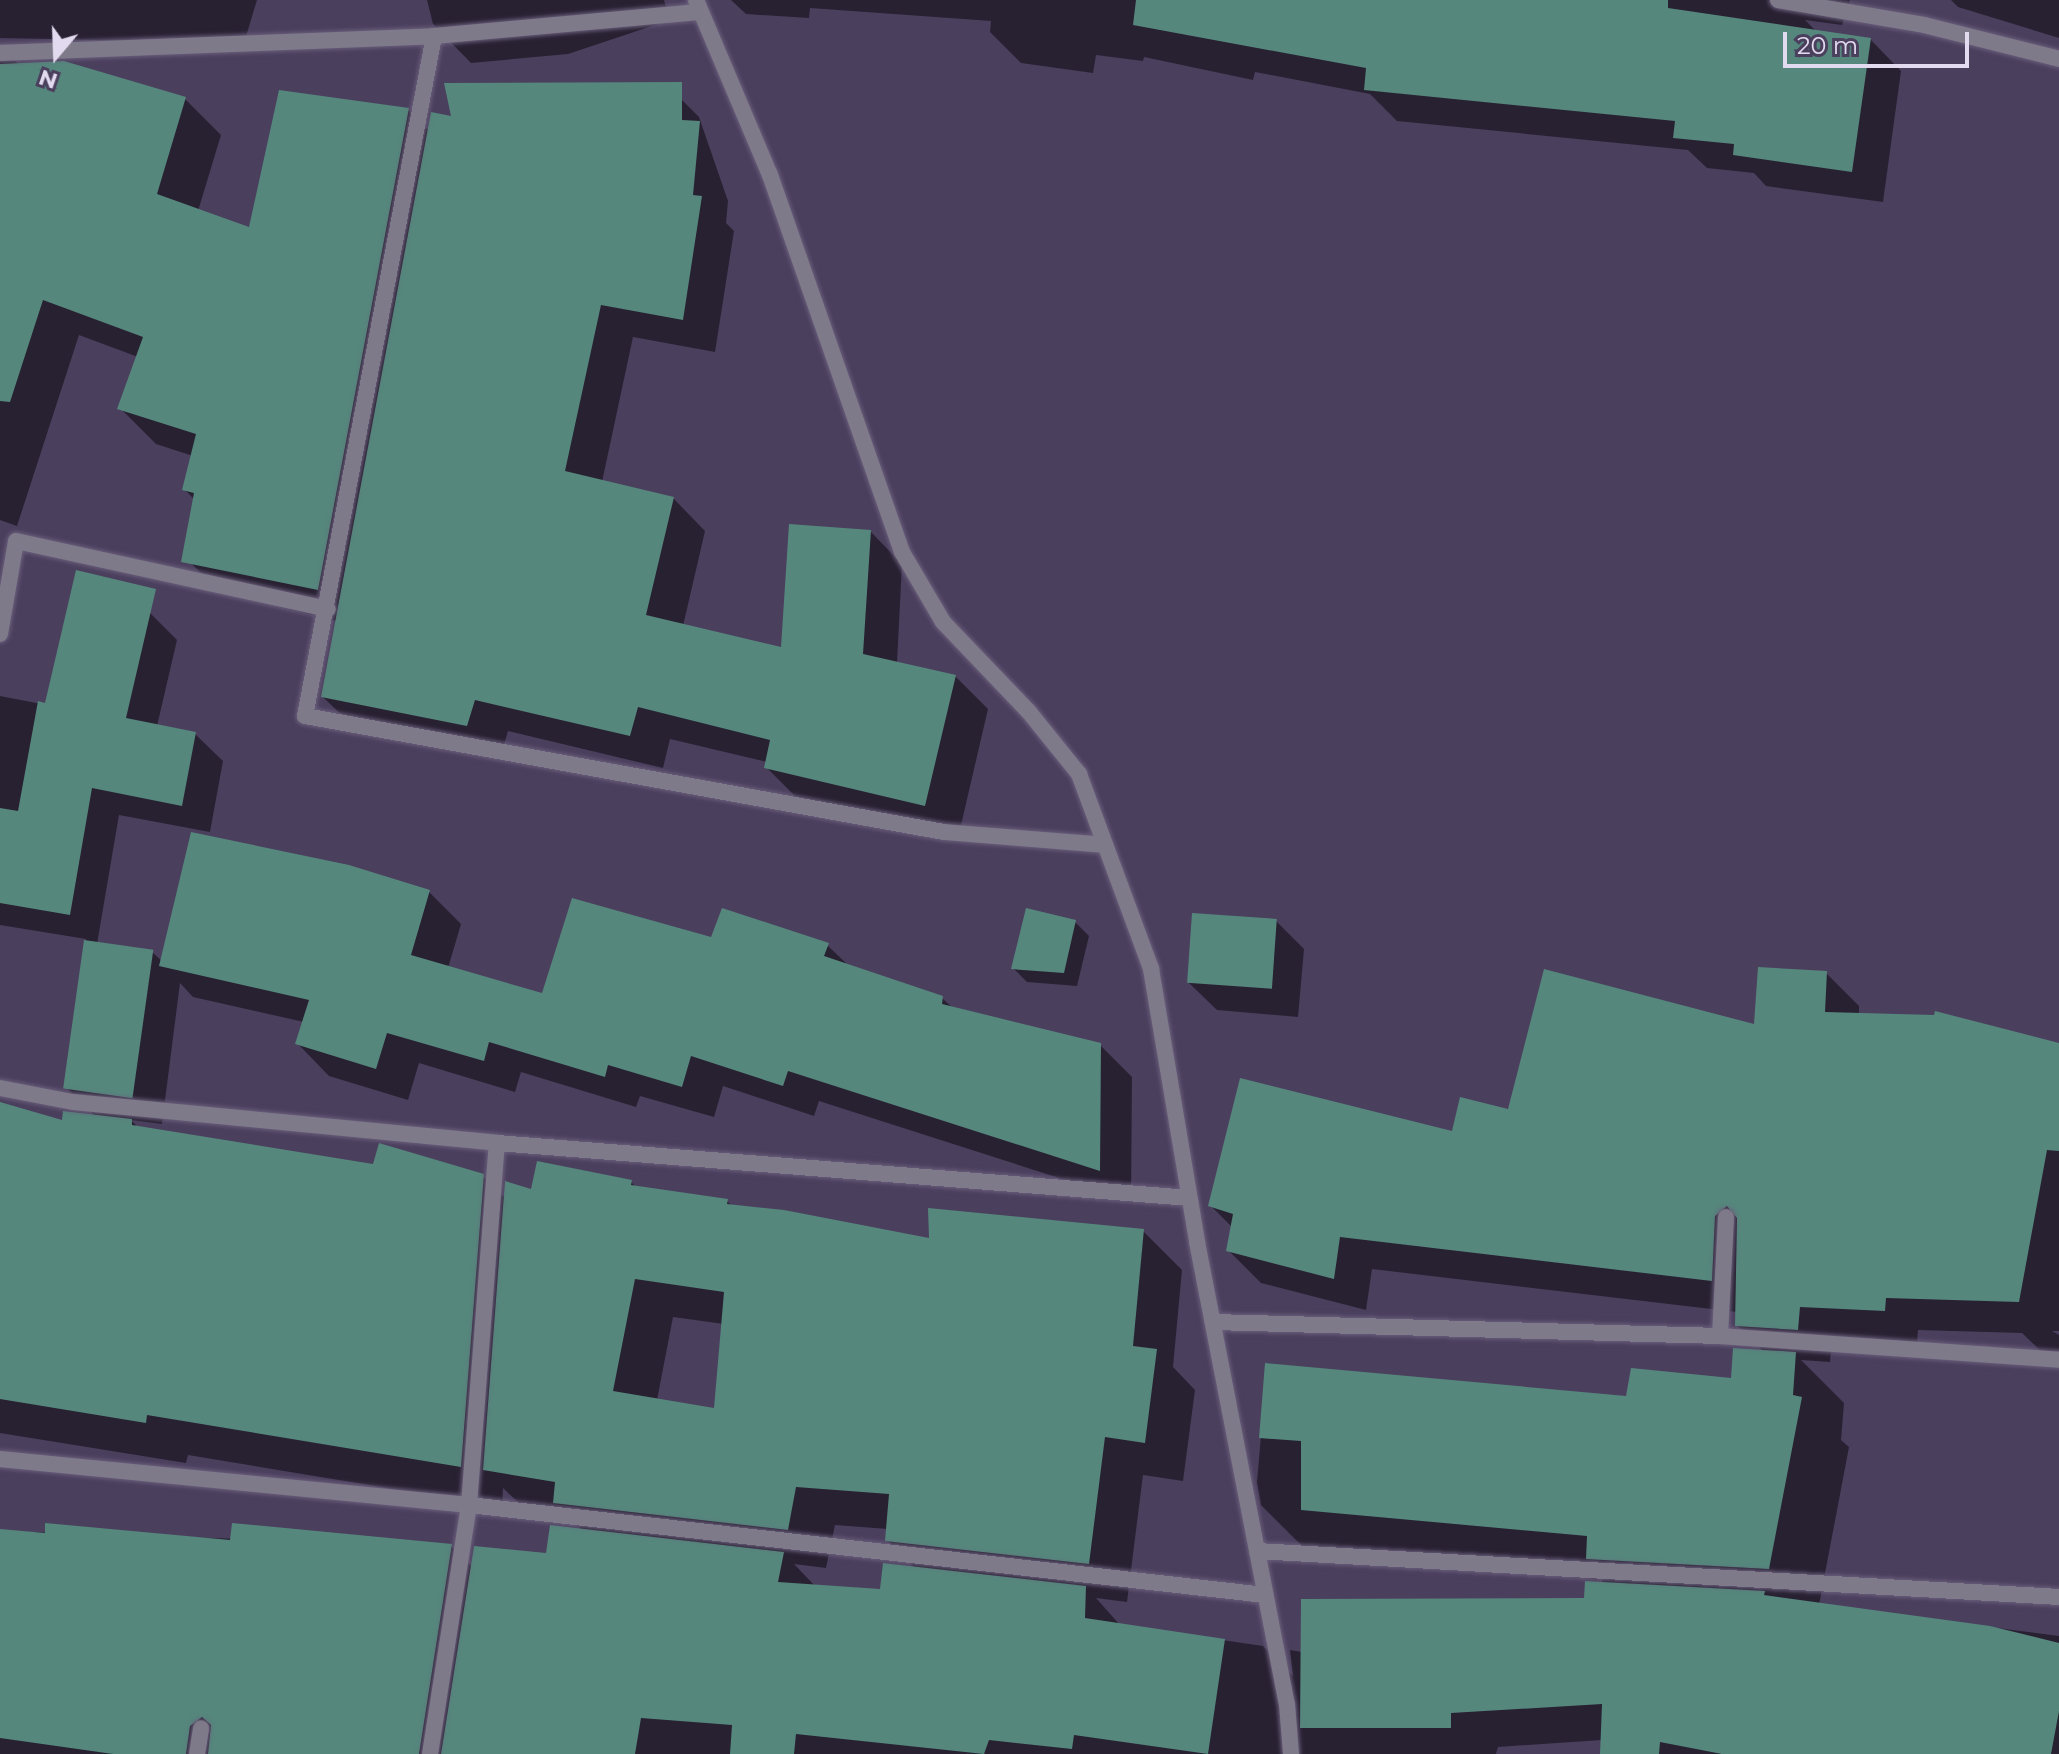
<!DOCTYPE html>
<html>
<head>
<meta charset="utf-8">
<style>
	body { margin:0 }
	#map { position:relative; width:2059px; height:1754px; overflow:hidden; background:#4b3f5e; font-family:Montserrat,sans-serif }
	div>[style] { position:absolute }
	.shadow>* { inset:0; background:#0007 }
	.building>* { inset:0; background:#56877d; transform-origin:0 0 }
	.roads { filter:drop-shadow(0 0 2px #695e7b) drop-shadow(0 0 2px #695e7b) }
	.street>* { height:16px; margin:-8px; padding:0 8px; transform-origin:8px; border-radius:8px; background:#7f7a89 }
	span { translate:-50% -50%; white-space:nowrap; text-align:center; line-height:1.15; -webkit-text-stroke:7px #4b3f5e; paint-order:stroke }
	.north { position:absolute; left:16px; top:16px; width:80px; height:80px; -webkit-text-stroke:6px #4b3f5e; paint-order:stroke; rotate:199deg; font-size:22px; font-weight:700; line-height:32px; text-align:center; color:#e2dbef }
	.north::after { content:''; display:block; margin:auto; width:28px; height:36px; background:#e2dbef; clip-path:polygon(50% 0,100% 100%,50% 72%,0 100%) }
	.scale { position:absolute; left:1783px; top:32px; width:186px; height:36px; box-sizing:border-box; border:4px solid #e2dbef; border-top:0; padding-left:10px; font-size:24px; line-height:28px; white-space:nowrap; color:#e2dbef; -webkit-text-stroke:6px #4b3f5e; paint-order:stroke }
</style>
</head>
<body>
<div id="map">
	<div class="shadow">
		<i style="clip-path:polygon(0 0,257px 0,244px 43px,0 38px)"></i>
		<i style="clip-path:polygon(427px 0,664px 0,670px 20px,568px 54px,471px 63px,433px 24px)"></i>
		<i style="clip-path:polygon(731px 0,1850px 0,1842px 25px,1805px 20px,1817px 32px,1870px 39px,1901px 71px,1883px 202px,1766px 186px,1754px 173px,1707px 168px,1688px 150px,1397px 121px,1370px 94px,1255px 72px,1253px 80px,1144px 57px,1143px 61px,1096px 55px,1093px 73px,1021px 63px,990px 32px,991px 21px,810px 8px,809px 18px,746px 14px)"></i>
		<i style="clip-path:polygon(1951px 0,2059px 0,2059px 38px,1958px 7px)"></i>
		<i style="clip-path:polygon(0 46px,18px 64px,185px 99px,221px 135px,198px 211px,251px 230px,408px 110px,429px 131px,454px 118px,666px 84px,699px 117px,728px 201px,726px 223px,734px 231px,715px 352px,633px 337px,602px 482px,673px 498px,705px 531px,683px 626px,783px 650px,870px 531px,902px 564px,897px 663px,956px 677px,988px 709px,958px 838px,799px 800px,766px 767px,767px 762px,670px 739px,663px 768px,508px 731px,500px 758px,356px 729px,323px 697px,337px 621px,220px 592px,184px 556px,195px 500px,184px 489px,193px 456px,156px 444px,120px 408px,138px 357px,79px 335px,17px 526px,0 520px)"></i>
		<i style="clip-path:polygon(evenodd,150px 613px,177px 640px,157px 726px,195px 734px,223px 761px,210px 832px,119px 815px,97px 944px,152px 952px,163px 962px,429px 892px,461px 924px,448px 968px,543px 996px,712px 939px,827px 945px,849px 966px,942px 998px,954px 1009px,1100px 1045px,1132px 1077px,1131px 1201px,819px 1101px,814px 1116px,723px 1086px,714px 1117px,640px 1096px,636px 1107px,521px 1072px,515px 1092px,419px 1063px,408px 1100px,329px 1076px,298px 1044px,304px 1022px,193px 997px,180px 983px,162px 1124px,131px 1120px,139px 1129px,374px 1166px,482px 1176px,506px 1199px,533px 1191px,631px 1182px,636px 1187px,727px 1201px,733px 1207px,931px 1240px,1143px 1231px,1182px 1270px,1173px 1367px,1195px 1390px,1183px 1481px,1143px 1475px,1127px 1602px,1096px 1598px,1120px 1625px,1263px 1646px,1293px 1676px,1290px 1650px,1302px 1652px,1586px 1600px,1603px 1580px,1310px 1554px,1261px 1505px,1257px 1482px,1267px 1365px,1628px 1398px,1733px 1380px,1764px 1352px,1737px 1325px,1737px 1312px,1372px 1269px,1366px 1310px,1261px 1283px,1228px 1250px,1232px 1227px,1210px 1205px,1454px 1134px,1756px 1027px,1826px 973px,1859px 1006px,1859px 1015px,2059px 1045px,2059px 1331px,2052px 1331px,2059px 1335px,2059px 1357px,2046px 1356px,2022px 1333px,1918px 1330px,1917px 1343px,1832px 1339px,1830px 1362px,1801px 1360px,1844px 1403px,1841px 1440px,1849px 1447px,1819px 1605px,2059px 1636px,2059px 1754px,1602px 1754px,1602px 1740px,1498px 1747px,1496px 1754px,0 1754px,0 1531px,451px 1546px,472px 1567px,548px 1555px,583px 1531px,568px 1516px,524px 1508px,503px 1488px,502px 1507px,188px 1455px,186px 1463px,0 1433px,0 1104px,63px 1123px,96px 1117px,68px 1089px,86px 939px,0 925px,0 696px,47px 705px,150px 613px,673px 1317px,724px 1324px,716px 1410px,657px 1400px,673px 1317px,150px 613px,835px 1525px,888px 1529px,887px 1540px,915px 1568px,882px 1591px,816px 1587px,794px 1564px,826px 1568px,835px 1525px)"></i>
		<i style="clip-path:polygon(1276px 921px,1304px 949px,1298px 1017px,1217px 1010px,1189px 983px)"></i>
		<i style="clip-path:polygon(1075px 922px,1089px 936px,1077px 986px,1027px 982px,1013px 968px)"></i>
	</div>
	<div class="building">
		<i style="clip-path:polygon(1136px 0,1668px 0,1668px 8px,1871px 38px,1852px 172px,1733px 155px,1734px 144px,1673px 138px,1675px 121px,1364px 90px,1366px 68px,1133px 25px)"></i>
		<i style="clip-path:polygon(64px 61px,186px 97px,157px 194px,249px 227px,279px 90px,409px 108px,318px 590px,181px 562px,194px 493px,182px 490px,196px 434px,117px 409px,143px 337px,43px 300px,10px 402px,0 401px,0 64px)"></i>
		<i style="clip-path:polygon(682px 82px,682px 120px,700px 121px,693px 195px,702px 196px,683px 320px,601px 305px,565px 471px,674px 497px,646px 615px,781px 647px,789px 524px,871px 530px,863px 654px,956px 675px,925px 806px,764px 768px,770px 740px,638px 707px,630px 736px,475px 700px,467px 726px,321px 697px,431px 112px,451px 116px,444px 83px)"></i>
		<i style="clip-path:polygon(76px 570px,156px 589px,126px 718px,196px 732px,182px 806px,92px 788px,70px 915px,0 903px,0 808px,18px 811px,38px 701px,45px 703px)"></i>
		<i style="clip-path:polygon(191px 832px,349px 865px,430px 890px,411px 955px,542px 993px,572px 898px,711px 937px,722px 908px,829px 943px,824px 956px,943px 996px,942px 1004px,1101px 1043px,1100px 1171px,788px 1071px,783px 1086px,691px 1056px,682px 1087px,608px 1065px,605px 1077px,489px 1042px,484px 1061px,387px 1033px,376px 1069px,295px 1044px,309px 1000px,159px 966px)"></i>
		<i style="clip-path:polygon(1026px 908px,1076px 920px,1064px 973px,1011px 969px)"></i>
		<i style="left:1192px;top:913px;width:85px;height:70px;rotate:4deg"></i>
		<i style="left:84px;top:940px;width:70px;height:150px;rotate:8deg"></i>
		<i style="clip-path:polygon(1758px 967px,1827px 971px,1825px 1012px,1934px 1015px,1935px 1011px,2059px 1043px,2059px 1151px,2047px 1150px,2019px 1302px,1886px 1298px,1885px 1311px,1800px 1307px,1798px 1330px,1735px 1326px,1737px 1218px,1727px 1206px,1715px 1216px,1712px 1281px,1340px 1237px,1334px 1279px,1226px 1251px,1233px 1214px,1208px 1206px,1240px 1078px,1452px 1131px,1460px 1097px,1508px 1109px,1544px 969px,1754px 1024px)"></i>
		<i style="clip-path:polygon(0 1102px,62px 1120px,63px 1111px,132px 1119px,132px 1125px,373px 1164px,379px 1143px,484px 1174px,461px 1467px,147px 1415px,146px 1423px,0 1399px)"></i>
		<i style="clip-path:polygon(evenodd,537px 1161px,632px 1180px,631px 1185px,728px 1199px,727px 1204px,784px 1210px,929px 1238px,928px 1208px,1144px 1229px,1133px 1346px,1157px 1349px,1145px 1443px,1105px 1437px,1089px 1564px,885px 1541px,889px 1494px,796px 1487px,788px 1530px,553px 1503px,555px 1482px,483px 1470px,505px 1181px,531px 1189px,537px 1161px,635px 1279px,724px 1292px,714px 1408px,613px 1391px,635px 1279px)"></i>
		<i style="clip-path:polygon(1733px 1348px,1796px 1352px,1793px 1395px,1802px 1397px,1769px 1569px,1586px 1559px,1587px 1536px,1301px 1510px,1301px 1441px,1259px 1438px,1265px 1363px,1626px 1396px,1631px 1368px,1731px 1378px)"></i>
		<i style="clip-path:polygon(45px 1523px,230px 1540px,232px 1523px,452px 1544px,419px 1754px,208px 1754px,211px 1725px,202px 1717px,190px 1726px,186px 1754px,113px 1754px,0 1738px,0 1529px,45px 1533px)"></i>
		<i style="clip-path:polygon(550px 1525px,784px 1552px,778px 1582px,880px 1589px,883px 1563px,1086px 1586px,1085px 1618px,1225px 1639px,1208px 1754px,1074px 1735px,1072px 1749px,989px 1740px,984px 1754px,796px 1734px,794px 1754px,730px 1754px,732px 1725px,641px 1718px,635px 1754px,441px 1754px,474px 1546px,546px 1553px)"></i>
		<i style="clip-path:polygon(1585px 1581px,1765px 1591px,1764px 1595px,1990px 1626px,2059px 1643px,2059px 1711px,2051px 1754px,1722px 1754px,1660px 1742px,1659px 1754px,1600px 1754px,1602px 1704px,1451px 1713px,1451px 1728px,1300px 1728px,1301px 1599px,1584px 1598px)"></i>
	</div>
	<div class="roads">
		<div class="street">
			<i style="left:696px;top:0;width:190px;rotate:67.1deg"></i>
			<i style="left:770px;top:175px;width:399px;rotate:70.7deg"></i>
			<i style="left:902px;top:552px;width:81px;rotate:59.6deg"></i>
			<i style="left:943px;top:622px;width:124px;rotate:46.3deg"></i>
			<i style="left:1029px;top:712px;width:80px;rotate:51.1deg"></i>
			<i style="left:1079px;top:774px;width:208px;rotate:69.7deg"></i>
			<i style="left:1151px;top:969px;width:277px;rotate:80.4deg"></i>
			<i style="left:1197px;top:1242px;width:471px;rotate:79deg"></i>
			<i style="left:1287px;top:1704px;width:50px;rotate:85.4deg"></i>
			<i style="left:1778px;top:0;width:148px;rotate:9.7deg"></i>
			<i style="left:1924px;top:25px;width:139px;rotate:14.1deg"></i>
			<i style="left:434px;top:36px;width:692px;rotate:100.74deg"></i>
			<i style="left:305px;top:716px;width:649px;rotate:10.29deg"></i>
			<i style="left:944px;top:832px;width:161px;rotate:4.6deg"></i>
			<i style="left:0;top:53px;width:434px;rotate:-2.2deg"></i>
			<i style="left:434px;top:36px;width:266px;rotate:-5.2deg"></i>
			<i style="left:0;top:634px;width:94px;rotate:-80.2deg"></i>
			<i style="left:16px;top:541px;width:319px;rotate:12.3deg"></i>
			<i style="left:0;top:1088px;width:74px;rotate:10.9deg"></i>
			<i style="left:73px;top:1102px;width:426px;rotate:5.5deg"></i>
			<i style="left:497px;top:1143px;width:694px;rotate:4.54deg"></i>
			<i style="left:1213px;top:1322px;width:507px;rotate:1.58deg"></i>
			<i style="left:1720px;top:1336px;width:340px;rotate:4deg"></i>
			<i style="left:1720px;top:1336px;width:119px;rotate:-87.1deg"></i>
			<i style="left:0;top:1459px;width:471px;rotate:5.6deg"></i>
			<i style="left:469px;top:1505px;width:801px;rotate:6.45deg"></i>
			<i style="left:1257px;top:1551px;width:803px;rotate:3.28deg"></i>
			<i style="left:197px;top:1754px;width:26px;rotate:-81deg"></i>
			<i style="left:430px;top:1754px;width:252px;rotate:-81.1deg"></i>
			<i style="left:469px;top:1505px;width:363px;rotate:-85.6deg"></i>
		</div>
	</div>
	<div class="north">N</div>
	<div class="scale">20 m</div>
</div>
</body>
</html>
